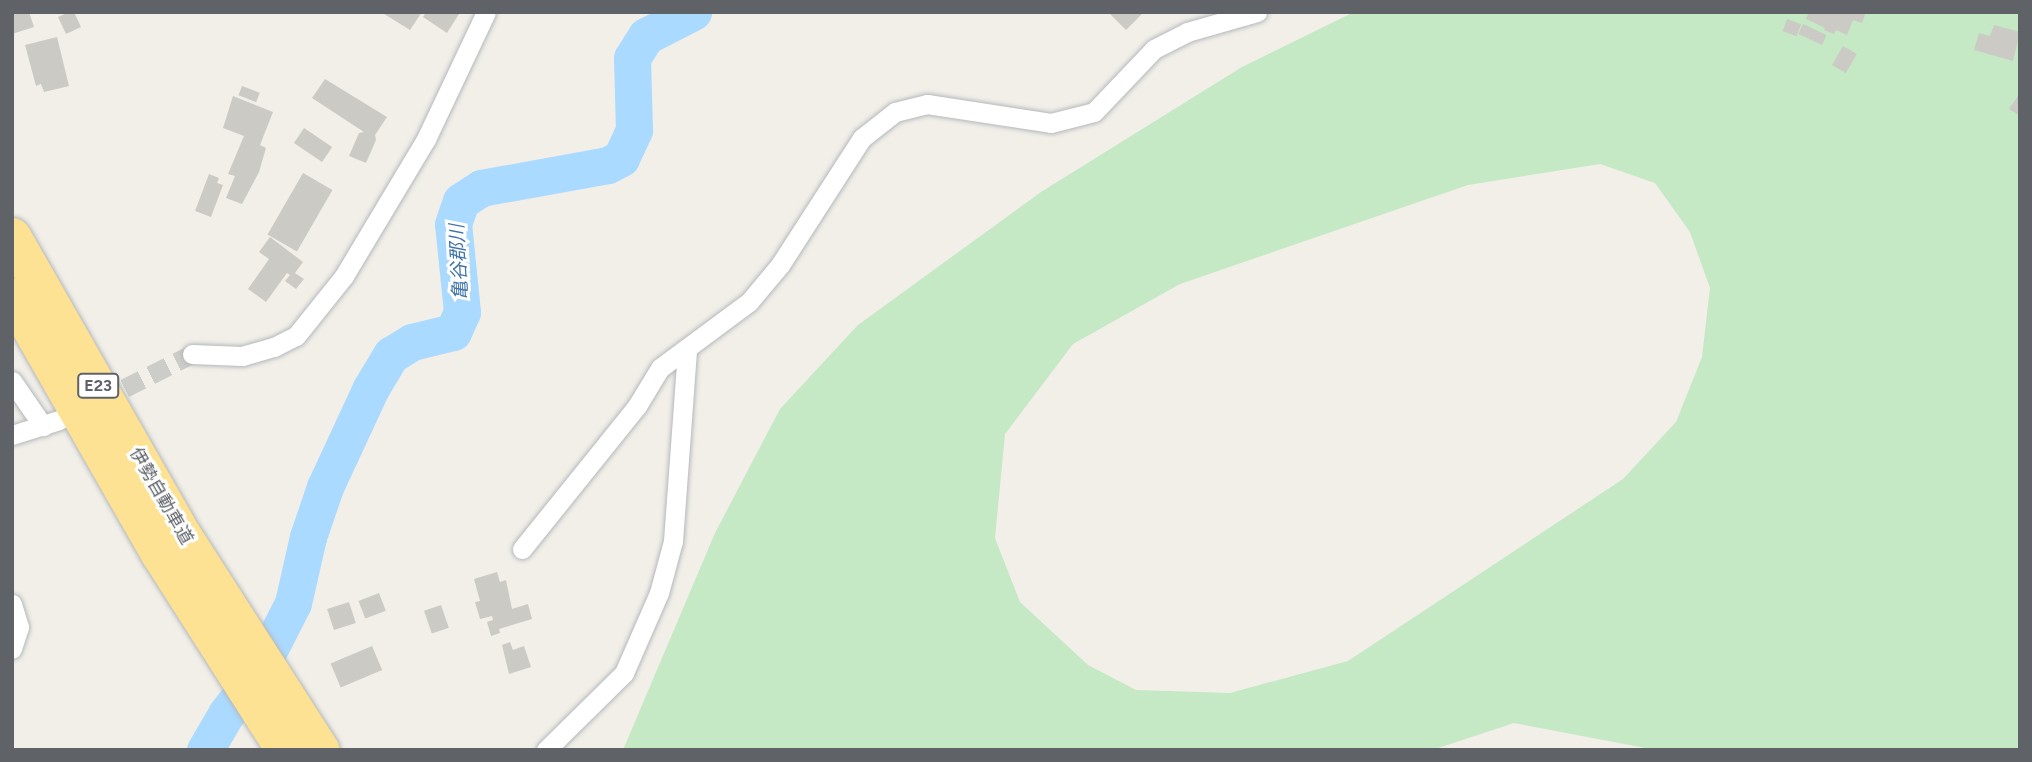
<!DOCTYPE html>
<html>
<head>
<meta charset="utf-8">
<style>
	body { margin:0 }
	#map { position:relative; width:2032px; height:762px; overflow:hidden; background:#f1efe8; font-family:Figtree,"Noto Sans JP",sans-serif }
	div>[style] { position:absolute }
	.green>* { inset:0; background:#c5e8c5 }
	.river>* { height:37px; margin:-18.5px; padding:0 18.5px; transform-origin:18.5px; border-radius:18.5px; background:#aadaff }
	.building>* { inset:0; background:#cccac5; transform-origin:0 0 }
	.street-tunnel>* { height:19px; margin-top:-9.5px; transform-origin:0; background:repeating-linear-gradient(90deg,#ccccc8 0 19px,transparent 0 29px) }
	.roads { filter:drop-shadow(0 0 2px #b5b8bc) drop-shadow(0 0 2px #b5b8bc) }
	.street>* { height:19px; margin:-9.5px; padding:0 9.5px; transform-origin:9.5px; border-radius:9.5px; background:#fff }
	.highway>* { height:37px; margin:-18.5px; padding:0 18.5px; transform-origin:18.5px; border-radius:18.5px; background:#fde293 }
	span { translate:-50% -50%; white-space:nowrap; text-align:center; line-height:1.15; -webkit-text-stroke:6px #fff; paint-order:stroke }
	.shield-label span { padding:2px 5px; background:#fff; border:2px solid; border-radius:5px; -webkit-text-stroke-width:0 }
	.shield-label { font-size:16px; color:#5f6368; font-weight:700 }
	.street-label { font-size:18px; color:#5f6368 }
	.water-label { font-size:19px; color:#4174aa; font-style:italic }
	.frame { position:absolute; inset:0; border:14px solid #5f6368; pointer-events:none }
</style>
</head>
<body>
<div id="map">
	<div class="green">
		<i style="clip-path:polygon(evenodd,1354px 12px,2020px 12px,2020px 750px,1656px 750px,1514px 723px,1432px 750px,623px 750px,715px 533px,780px 409px,858px 325px,1041px 192px,1242px 67px,1354px 12px,1600px 164px,1655px 183px,1690px 232px,1710px 288px,1702px 357px,1676px 422px,1623px 479px,1348px 661px,1230px 693px,1136px 690px,1088px 665px,1020px 602px,995px 538px,1005px 434px,1073px 344px,1180px 284px,1468px 185px,1600px 164px)"></i>
	</div>
	<div class="river">
		<i style="left:205px;top:750px;width:42px;rotate:-59.7deg"></i>
		<i style="left:226px;top:714px;width:53px;rotate:-52.7deg"></i>
		<i style="left:258px;top:672px;width:77px;rotate:-63.1deg"></i>
		<i style="left:293px;top:603px;width:68px;rotate:-77.2deg"></i>
		<i style="left:308px;top:537px;width:53px;rotate:-71.2deg"></i>
		<i style="left:325px;top:487px;width:109px;rotate:-65.1deg"></i>
		<i style="left:371px;top:388px;width:39px;rotate:-59deg"></i>
		<i style="left:391px;top:355px;width:25px;rotate:-32deg"></i>
		<i style="left:412px;top:342px;width:42px;rotate:-13.7deg"></i>
		<i style="left:453px;top:332px;width:22px;rotate:-66deg"></i>
		<i style="left:462px;top:312px;width:88px;rotate:-95.8deg"></i>
		<i style="left:453px;top:224px;width:24px;rotate:-71deg"></i>
		<i style="left:461px;top:201px;width:24px;rotate:-33deg"></i>
		<i style="left:481px;top:188px;width:129px;rotate:-10.3deg"></i>
		<i style="left:608px;top:165px;width:15px;rotate:-28deg"></i>
		<i style="left:621px;top:158px;width:31px;rotate:-65deg"></i>
		<i style="left:634px;top:130px;width:72px;rotate:-91.6deg"></i>
		<i style="left:632px;top:58px;width:26px;rotate:-58deg"></i>
		<i style="left:646px;top:36px;width:53px;rotate:-27.1deg"></i>
	</div>
	<div class="building">
		<i style="clip-path:polygon(12px 12px,29px 12px,34px 27px,12px 34px)"></i>
		<i style="clip-path:polygon(69px 12px,74px 12px,81px 27px,66px 34px,58px 17px)"></i>
		<i style="clip-path:polygon(381px 12px,422px 12px,410px 30px)"></i>
		<i style="clip-path:polygon(426px 12px,455px 12px,459px 14px,447px 33px,423px 17px)"></i>
		<i style="clip-path:polygon(1108px 12px,1144px 12px,1126px 30px)"></i>
		<i style="clip-path:polygon(1802px 12px,1855px 13px,1866px 12px,1862px 23px,1853px 20px,1847px 35px,1836px 30px,1834px 34px,1824px 30px,1825px 28px,1806px 19px,1808px 14px)"></i>
		<i style="left:1787px;top:19px;width:15px;height:13px;rotate:20deg"></i>
		<i style="left:1803px;top:24px;width:26px;height:11px;rotate:25deg"></i>
		<i style="clip-path:polygon(1994px 25px,2020px 32px,2013px 61px,1974px 50px,1979px 33px,1990px 36px)"></i>
		<i style="clip-path:polygon(57px 37px,69px 86px,44px 92px,41px 84px,36px 86px,25px 45px)"></i>
		<i style="left:1843px;top:46px;width:16px;height:22px;rotate:30deg"></i>
		<i style="clip-path:polygon(325px 79px,387px 117px,375px 135px,376px 140px,366px 163px,349px 156px,359px 133px,364px 132px,312px 98px)"></i>
		<i style="left:242px;top:86px;width:19px;height:10px;rotate:21deg"></i>
		<i style="clip-path:polygon(2020px 93px,2020px 116px,2009px 109px)"></i>
		<i style="clip-path:polygon(233px 96px,273px 112px,260px 145px,266px 148px,259px 172px,242px 204px,226px 198px,235px 176px,228px 174px,244px 136px,223px 128px)"></i>
		<i style="left:304px;top:128px;width:34px;height:18px;rotate:34deg"></i>
		<i style="left:303px;top:173px;width:34px;height:71px;rotate:30deg"></i>
		<i style="clip-path:polygon(209px 174px,219px 178px,217px 183px,223px 185px,211px 217px,195px 211px)"></i>
		<i style="clip-path:polygon(270px 237px,303px 262px,295px 273px,304px 279px,296px 289px,285px 281px,290px 275px,287px 273px,266px 302px,248px 289px,269px 259px,259px 252px)"></i>
		<i style="clip-path:polygon(497px 572px,500px 582px,506px 580px,512px 609px,528px 604px,532px 619px,499px 629px,500px 633px,491px 636px,487px 622px,493px 620px,492px 616px,480px 619px,475px 602px,480px 601px,474px 579px)"></i>
		<i style="left:379px;top:593px;width:19px;height:22px;rotate:69deg"></i>
		<i style="left:349px;top:602px;width:22px;height:23px;rotate:72deg"></i>
		<i style="left:441px;top:605px;width:24px;height:18px;rotate:71deg"></i>
		<i style="clip-path:polygon(510px 642px,513px 650px,524px 646px,531px 667px,509px 674px,502px 645px)"></i>
		<i style="left:372px;top:646px;width:26px;height:45px;rotate:67deg"></i>
	</div>
	<div class="street-tunnel">
		<i style="left:99px;top:401px;width:104px;rotate:-26.8deg"></i>
	</div>
	<div class="roads">
		<div class="street">
			<i style="left:192px;top:354px;width:50px;rotate:2.3deg"></i>
			<i style="left:242px;top:356px;width:33px;rotate:-16deg"></i>
			<i style="left:274px;top:347px;width:25px;rotate:-27deg"></i>
			<i style="left:296px;top:336px;width:77px;rotate:-51.3deg"></i>
			<i style="left:344px;top:276px;width:160px;rotate:-59.1deg"></i>
			<i style="left:426px;top:139px;width:140px;rotate:-64.7deg"></i>
			<i style="left:12px;top:381px;width:55px;rotate:55.4deg"></i>
			<i style="left:12px;top:435px;width:49px;rotate:-17.7deg"></i>
			<i style="left:522px;top:549px;width:184px;rotate:-51.2deg"></i>
			<i style="left:637px;top:406px;width:44px;rotate:-58.8deg"></i>
			<i style="left:660px;top:368px;width:111px;rotate:-36.6deg"></i>
			<i style="left:749px;top:302px;width:48px;rotate:-50deg"></i>
			<i style="left:780px;top:265px;width:151px;rotate:-57.2deg"></i>
			<i style="left:862px;top:138px;width:42px;rotate:-38.2deg"></i>
			<i style="left:895px;top:112px;width:33px;rotate:-14deg"></i>
			<i style="left:927px;top:104px;width:125px;rotate:8.7deg"></i>
			<i style="left:1051px;top:123px;width:44px;rotate:-14.3deg"></i>
			<i style="left:1094px;top:112px;width:87px;rotate:-46.4deg"></i>
			<i style="left:1154px;top:49px;width:37px;rotate:-27deg"></i>
			<i style="left:1187px;top:32px;width:73px;rotate:-15.9deg"></i>
			<i style="left:12px;top:604px;width:24px;rotate:73deg"></i>
			<i style="left:19px;top:627px;width:23px;rotate:108deg"></i>
			<i style="left:546px;top:750px;width:110px;rotate:-44.6deg"></i>
			<i style="left:624px;top:673px;width:87px;rotate:-66.4deg"></i>
			<i style="left:659px;top:593px;width:54px;rotate:-74.9deg"></i>
			<i style="left:673px;top:541px;width:193px;rotate:-85.8deg"></i>
		</div>
		<div class="highway">
			<i style="left:12px;top:236px;width:347px;rotate:60.3deg"></i>
			<i style="left:184px;top:537px;width:253px;rotate:57.3deg"></i>
			<i style="left:12px;top:296px;width:298px;rotate:60.3deg"></i>
			<i style="left:160px;top:555px;width:231px;rotate:57.5deg"></i>
		</div>
	</div>
	<div class="shield-label">
		<span style="left:98px;top:386px">E23</span>
	</div>
	<div class="street-label">
		<span style="left:161px;top:496px;rotate:60deg">伊勢自動車道</span>
	</div>
	<div class="water-label">
		<span style="left:459px;top:262px;rotate:-93deg">亀谷郡川</span>
	</div>
	<div class="frame"></div>
</div>
</body>
</html>
